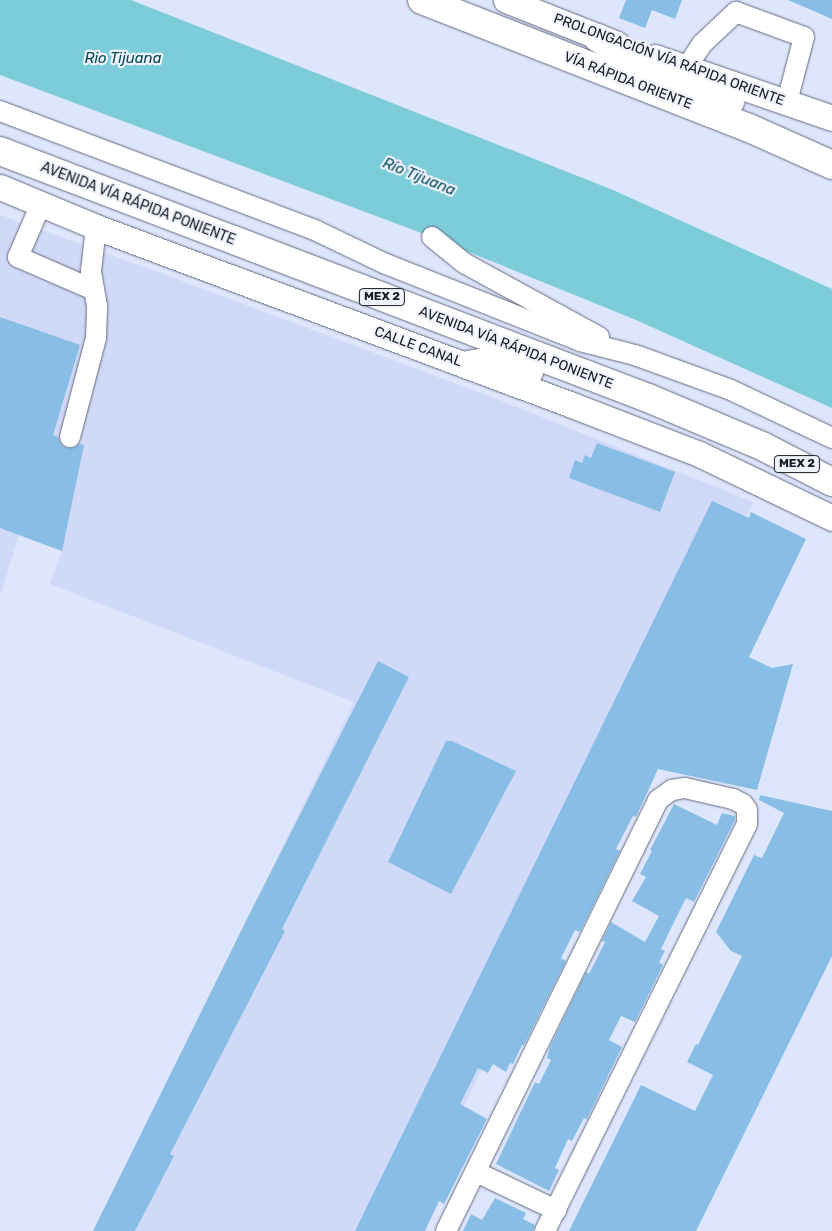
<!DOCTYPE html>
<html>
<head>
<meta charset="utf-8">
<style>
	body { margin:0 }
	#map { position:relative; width:832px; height:1231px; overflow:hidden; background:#dee6fd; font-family:Rubik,sans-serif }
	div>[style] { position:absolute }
	.built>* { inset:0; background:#d0d9f7 }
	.water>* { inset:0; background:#7dccda }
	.building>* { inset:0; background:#88bee6 }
	.roads { filter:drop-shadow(0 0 1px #646a7e) drop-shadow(0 0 1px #646a7e) }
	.minor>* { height:20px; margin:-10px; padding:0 10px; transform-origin:10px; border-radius:10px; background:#fff }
	.major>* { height:25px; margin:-12.5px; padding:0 12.5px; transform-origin:12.5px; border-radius:12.5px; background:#fff }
	.highway>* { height:28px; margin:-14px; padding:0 14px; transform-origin:14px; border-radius:14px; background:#fff }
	span { translate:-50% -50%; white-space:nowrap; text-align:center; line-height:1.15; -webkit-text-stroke:4.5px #f0f3fd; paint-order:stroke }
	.shield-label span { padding:1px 4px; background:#f0f3fd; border:1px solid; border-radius:4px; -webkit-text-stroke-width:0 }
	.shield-label { font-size:12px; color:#181a22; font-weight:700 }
	.street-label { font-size:14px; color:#181a22 }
	.water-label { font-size:15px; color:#004b55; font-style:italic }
</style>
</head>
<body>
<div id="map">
	<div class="built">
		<i style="clip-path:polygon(0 215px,147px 268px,502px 401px,753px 502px,468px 1098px,400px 1231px,93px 1231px,354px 702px,50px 584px,62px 551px,19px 535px,0 596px)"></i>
	</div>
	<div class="water">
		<i style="clip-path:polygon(0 0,131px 0,613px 190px,832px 289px,832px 408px,636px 320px,432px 237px,0 75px)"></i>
	</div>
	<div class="building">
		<i style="clip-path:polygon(626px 0,682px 0,675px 19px,652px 10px,645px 28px,619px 18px)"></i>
		<i style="clip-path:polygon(788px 0,832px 0,832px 19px)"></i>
		<i style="clip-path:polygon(0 317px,80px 345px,53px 435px,58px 437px,61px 445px,67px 448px,74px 448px,79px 444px,84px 445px,62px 551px,0 528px)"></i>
		<i style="clip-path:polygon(597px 443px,675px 472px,660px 512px,569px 478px,575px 460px,582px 463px,585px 455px,591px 458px)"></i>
		<i style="clip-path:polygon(712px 501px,749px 518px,751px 512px,806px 539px,749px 657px,772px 668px,793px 664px,757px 790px,658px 769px,636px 817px,633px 816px,616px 849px,620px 851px,580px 932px,575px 930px,561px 958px,566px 961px,524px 1045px,522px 1045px,513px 1064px,510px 1063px,506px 1072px,493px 1064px,488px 1073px,478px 1068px,460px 1104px,487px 1119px,444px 1204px,439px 1201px,425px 1231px,355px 1231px)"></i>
		<i style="clip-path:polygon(378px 661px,409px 677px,282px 929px,285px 931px,170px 1154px,174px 1156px,135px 1231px,93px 1231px,249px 915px)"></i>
		<i style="clip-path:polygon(446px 741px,452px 741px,516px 771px,451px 894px,388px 862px)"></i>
		<i style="clip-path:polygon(760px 795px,832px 811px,832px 956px,696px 1231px,569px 1231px,641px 1085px,695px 1111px,713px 1075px,687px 1062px,696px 1044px,698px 1045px,742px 956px,731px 951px,716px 932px,754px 855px,762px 858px,784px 813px,759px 800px)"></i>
		<i style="clip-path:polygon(674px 804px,717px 825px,722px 813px,735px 816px,735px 820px,694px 902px,686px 898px,673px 924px,661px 949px,665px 951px,659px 962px,663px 965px,635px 1022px,621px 1016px,609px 1040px,622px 1047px,587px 1119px,584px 1118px,572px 1141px,568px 1139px,555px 1168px,559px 1170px,549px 1191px,496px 1164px,535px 1082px,539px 1084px,551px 1060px,547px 1058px,550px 1047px,586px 972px,589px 974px,605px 942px,602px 941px,611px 922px,645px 942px,659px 916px,632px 901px,646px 877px,640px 874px,652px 851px,650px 850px)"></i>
		<i style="clip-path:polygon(495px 1198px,526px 1213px,523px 1219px,535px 1225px,533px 1231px,463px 1231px,471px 1214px,482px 1220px)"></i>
	</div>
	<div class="roads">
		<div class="minor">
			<i style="left:686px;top:68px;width:29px;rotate:-56deg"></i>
			<i style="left:702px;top:44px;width:47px;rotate:-43.3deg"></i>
			<i style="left:736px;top:12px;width:72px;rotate:20.2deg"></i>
			<i style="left:804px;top:37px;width:67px;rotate:104.7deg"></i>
			<i style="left:0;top:111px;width:339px;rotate:20.7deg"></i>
			<i style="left:317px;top:231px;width:76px;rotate:25.6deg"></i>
			<i style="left:386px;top:264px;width:209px;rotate:21.6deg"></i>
			<i style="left:580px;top:341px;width:57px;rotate:14.3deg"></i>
			<i style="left:635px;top:355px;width:102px;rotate:20deg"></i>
			<i style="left:731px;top:390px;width:112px;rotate:25.4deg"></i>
			<i style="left:41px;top:204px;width:58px;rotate:113.5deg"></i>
			<i style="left:18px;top:257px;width:83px;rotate:23.5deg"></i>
			<i style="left:432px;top:237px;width:41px;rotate:39.1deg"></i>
			<i style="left:464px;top:263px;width:154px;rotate:28.7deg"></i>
			<i style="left:70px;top:437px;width:102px;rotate:-75.3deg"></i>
			<i style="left:96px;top:338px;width:32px;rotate:-88deg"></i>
			<i style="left:97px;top:306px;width:36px;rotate:-100deg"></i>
			<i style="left:91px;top:271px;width:44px;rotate:-83.5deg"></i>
			<i style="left:476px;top:1172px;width:89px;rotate:25.4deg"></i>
			<i style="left:446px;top:1231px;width:480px;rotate:-63.8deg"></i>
			<i style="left:658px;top:800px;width:17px;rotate:-36deg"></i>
			<i style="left:672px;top:790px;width:13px;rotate:-9deg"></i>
			<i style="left:685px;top:788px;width:49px;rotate:12.9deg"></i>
			<i style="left:733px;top:799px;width:11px;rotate:27deg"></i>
			<i style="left:743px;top:804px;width:7px;rotate:56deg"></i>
			<i style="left:747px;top:810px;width:14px;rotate:90deg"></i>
			<i style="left:747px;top:824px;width:454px;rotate:116.4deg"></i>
		</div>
		<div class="major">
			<i style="left:506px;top:0;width:119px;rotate:21.6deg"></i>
			<i style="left:655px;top:57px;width:187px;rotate:19deg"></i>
			<i style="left:0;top:187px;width:104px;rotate:22.6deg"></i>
			<i style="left:96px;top:227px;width:508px;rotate:20.5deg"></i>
			<i style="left:572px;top:405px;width:136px;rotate:21.1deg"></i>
			<i style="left:699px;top:454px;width:148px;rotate:25.7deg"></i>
		</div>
		<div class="highway">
			<i style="left:422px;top:0;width:351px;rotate:21.4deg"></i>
			<i style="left:749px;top:128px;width:91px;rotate:24deg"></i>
			<i style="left:598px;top:38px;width:61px;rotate:29.5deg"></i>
			<i style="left:651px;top:68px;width:86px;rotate:22.7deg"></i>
			<i style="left:0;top:151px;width:693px;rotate:20.87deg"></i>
			<i style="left:648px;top:398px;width:124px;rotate:22.8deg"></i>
			<i style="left:762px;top:446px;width:79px;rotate:27.2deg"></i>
			<i style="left:468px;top:365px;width:27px;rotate:-10deg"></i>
			<i style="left:495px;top:360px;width:36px;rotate:19deg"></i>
		</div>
	</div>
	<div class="shield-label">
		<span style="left:382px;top:297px">MEX 2</span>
		<span style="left:797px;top:464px">MEX 2</span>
	</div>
	<div class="street-label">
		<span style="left:669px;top:60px;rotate:20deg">PROLONGACIÓN VÍA RÁPIDA ORIENTE</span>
		<span style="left:628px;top:81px;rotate:21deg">VÍA RÁPIDA ORIENTE</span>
		<span style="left:138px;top:204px;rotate:21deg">AVENIDA VÍA RÁPIDA PONIENTE</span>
		<span style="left:418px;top:347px;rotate:20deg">CALLE CANAL</span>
		<span style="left:516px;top:348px;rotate:21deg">AVENIDA VÍA RÁPIDA PONIENTE</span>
	</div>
	<div class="water-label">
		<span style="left:123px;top:59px">Rio Tijuana</span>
		<span style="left:419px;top:177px;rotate:22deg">Río Tijuana</span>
	</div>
</div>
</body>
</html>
